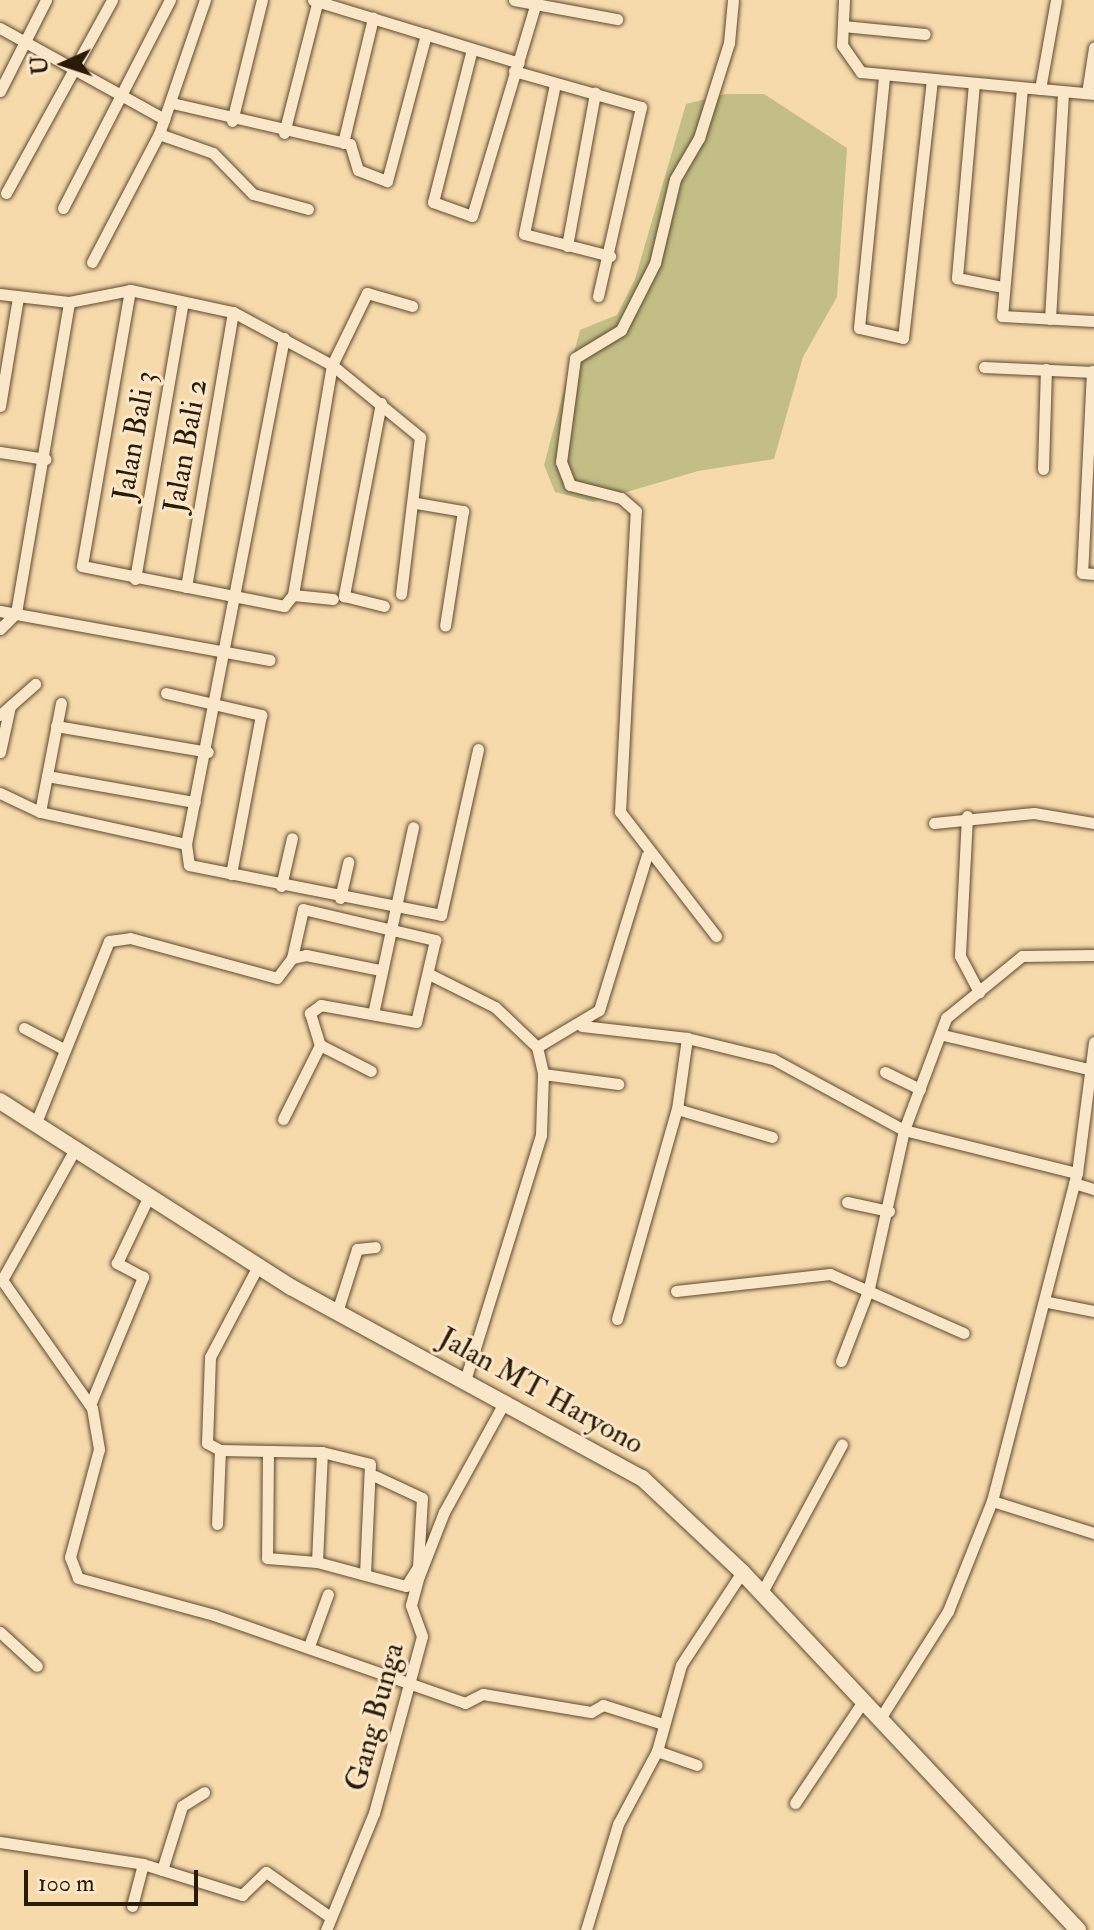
<!DOCTYPE html>
<html>
<head>
<meta charset="utf-8">
<style>
	body { margin:0 }
	#map { position:relative; width:1094px; height:1930px; overflow:hidden; background:#f7daac; font-family:"IM FELL Double Pica",serif }
	div>[style] { position:absolute }
	.green>* { inset:0; background:#c2be86 }
	.roads { filter:drop-shadow(0 0 2px #5d4a31) drop-shadow(0 0 2px #5d4a31) }
	.minor>* { height:11px; margin:-5.5px; padding:0 5.5px; transform-origin:5.5px; border-radius:5.5px; background:#fae7c9 }
	.secondary>* { height:16px; margin:-8px; padding:0 8px; transform-origin:8px; border-radius:8px; background:#fae7c9 }
	span { translate:-50% -50%; white-space:nowrap; text-align:center; line-height:1.15; -webkit-text-stroke:6px #fae7c9; paint-order:stroke }
	.street-label { font-size:30px; color:#2a1a08 }
	.north { position:absolute; left:24px; top:24px; width:80px; height:80px; -webkit-text-stroke:6px #fae7c9; paint-order:stroke; rotate:267deg; font-size:22px; font-weight:700; line-height:32px; text-align:center; color:#2a1a08 }
	.north::after { content:''; display:block; margin:auto; width:28px; height:36px; background:#2a1a08; clip-path:polygon(50% 0,100% 100%,50% 72%,0 100%) }
	.scale { position:absolute; left:24px; top:1870px; width:174px; height:36px; box-sizing:border-box; border:4px solid #2a1a08; border-top:0; padding-left:10px; font-size:24px; line-height:28px; white-space:nowrap; color:#2a1a08; -webkit-text-stroke:6px #fae7c9; paint-order:stroke }
</style>
</head>
<body>
<div id="map">
	<div class="green">
		<i style="clip-path:polygon(726px 94px,764px 94px,847px 148px,837px 297px,803px 357px,774px 459px,698px 471px,593px 502px,555px 492px,544px 465px,580px 330px,617px 315px,635px 279px,686px 104px)"></i>
	</div>
	<div class="roads">
		<div class="minor">
			<i style="left:313px;top:0;width:215px;rotate:17deg"></i>
			<i style="left:514px;top:0;width:105px;rotate:10.5deg"></i>
			<i style="left:844px;top:0;width:45px;rotate:92.5deg"></i>
			<i style="left:842px;top:45px;width:33px;rotate:55deg"></i>
			<i style="left:861px;top:72px;width:234px;rotate:5.4deg"></i>
			<i style="left:843px;top:26px;width:82px;rotate:5.6deg"></i>
			<i style="left:0;top:28px;width:188px;rotate:29deg"></i>
			<i style="left:472px;top:49px;width:158px;rotate:104.3deg"></i>
			<i style="left:433px;top:202px;width:41px;rotate:19.7deg"></i>
			<i style="left:472px;top:216px;width:226px;rotate:-73.3deg"></i>
			<i style="left:514px;top:71px;width:132px;rotate:15.8deg"></i>
			<i style="left:641px;top:107px;width:194px;rotate:102.8deg"></i>
			<i style="left:884px;top:77px;width:252px;rotate:95.7deg"></i>
			<i style="left:859px;top:328px;width:45px;rotate:12.8deg"></i>
			<i style="left:903px;top:338px;width:259px;rotate:-83.6deg"></i>
			<i style="left:974px;top:83px;width:196px;rotate:95deg"></i>
			<i style="left:957px;top:278px;width:47px;rotate:11.1deg"></i>
			<i style="left:555px;top:84px;width:153px;rotate:101.7deg"></i>
			<i style="left:524px;top:234px;width:89px;rotate:14.3deg"></i>
			<i style="left:1022px;top:88px;width:229px;rotate:95deg"></i>
			<i style="left:1002px;top:316px;width:92px;rotate:3.1deg"></i>
			<i style="left:1040px;top:89px;width:90px;rotate:-79.8deg"></i>
			<i style="left:0;top:91px;width:102px;rotate:-63.2deg"></i>
			<i style="left:1087px;top:93px;width:46px;rotate:-81.2deg"></i>
			<i style="left:172px;top:103px;width:183px;rotate:13deg"></i>
			<i style="left:350px;top:144px;width:27px;rotate:73deg"></i>
			<i style="left:358px;top:170px;width:31px;rotate:21deg"></i>
			<i style="left:387px;top:181px;width:152px;rotate:-75.1deg"></i>
			<i style="left:232px;top:121px;width:125px;rotate:-76.1deg"></i>
			<i style="left:284px;top:133px;width:137px;rotate:-75.7deg"></i>
			<i style="left:159px;top:134px;width:57px;rotate:19.4deg"></i>
			<i style="left:213px;top:153px;width:57px;rotate:45.7deg"></i>
			<i style="left:253px;top:194px;width:57px;rotate:15.3deg"></i>
			<i style="left:343px;top:143px;width:129px;rotate:-76.5deg"></i>
			<i style="left:6px;top:193px;width:220px;rotate:-61.2deg"></i>
			<i style="left:63px;top:208px;width:234px;rotate:-62.8deg"></i>
			<i style="left:567px;top:246px;width:156px;rotate:-79.6deg"></i>
			<i style="left:92px;top:262px;width:144px;rotate:-62.4deg"></i>
			<i style="left:159px;top:134px;width:142px;rotate:-71.1deg"></i>
			<i style="left:130px;top:290px;width:280px;rotate:99.9deg"></i>
			<i style="left:82px;top:566px;width:206px;rotate:11.2deg"></i>
			<i style="left:284px;top:606px;width:14px;rotate:-51deg"></i>
			<i style="left:293px;top:595px;width:233px;rotate:-80.4deg"></i>
			<i style="left:332px;top:365px;width:80px;rotate:-64.1deg"></i>
			<i style="left:367px;top:293px;width:47px;rotate:16.1deg"></i>
			<i style="left:0;top:294px;width:69px;rotate:6.6deg"></i>
			<i style="left:69px;top:302px;width:62px;rotate:-11.1deg"></i>
			<i style="left:130px;top:290px;width:105px;rotate:12.1deg"></i>
			<i style="left:233px;top:312px;width:112px;rotate:28.2deg"></i>
			<i style="left:332px;top:365px;width:114px;rotate:39.3deg"></i>
			<i style="left:420px;top:437px;width:158px;rotate:96.9deg"></i>
			<i style="left:1050px;top:319px;width:227px;rotate:-86.7deg"></i>
			<i style="left:284px;top:338px;width:515px;rotate:100.96deg"></i>
			<i style="left:186px;top:844px;width:21px;rotate:82deg"></i>
			<i style="left:189px;top:865px;width:257px;rotate:11.2deg"></i>
			<i style="left:441px;top:915px;width:170px;rotate:-77.4deg"></i>
			<i style="left:984px;top:367px;width:110px;rotate:2.6deg"></i>
			<i style="left:1092px;top:371px;width:202px;rotate:92.8deg"></i>
			<i style="left:1082px;top:573px;width:12px;rotate:5deg"></i>
			<i style="left:381px;top:403px;width:197px;rotate:100.9deg"></i>
			<i style="left:344px;top:596px;width:41px;rotate:14deg"></i>
			<i style="left:0;top:406px;width:110px;rotate:-80.6deg"></i>
			<i style="left:0;top:452px;width:46px;rotate:8.8deg"></i>
			<i style="left:1043px;top:469px;width:100px;rotate:-88.3deg"></i>
			<i style="left:416px;top:503px;width:48px;rotate:9.7deg"></i>
			<i style="left:463px;top:511px;width:116px;rotate:98.9deg"></i>
			<i style="left:135px;top:579px;width:281px;rotate:-80.2deg"></i>
			<i style="left:186px;top:587px;width:279px;rotate:-80.3deg"></i>
			<i style="left:293px;top:595px;width:40px;rotate:5.7deg"></i>
			<i style="left:0;top:611px;width:274px;rotate:10.3deg"></i>
			<i style="left:0;top:629px;width:23px;rotate:-45deg"></i>
			<i style="left:16px;top:613px;width:315px;rotate:-80.3deg"></i>
			<i style="left:166px;top:693px;width:98px;rotate:13deg"></i>
			<i style="left:261px;top:715px;width:162px;rotate:100.7deg"></i>
			<i style="left:0;top:715px;width:47px;rotate:-41.5deg"></i>
			<i style="left:56px;top:726px;width:154px;rotate:9.7deg"></i>
			<i style="left:0;top:752px;width:47px;rotate:-77.7deg"></i>
			<i style="left:47px;top:776px;width:150px;rotate:10deg"></i>
			<i style="left:0;top:793px;width:44px;rotate:25.4deg"></i>
			<i style="left:40px;top:812px;width:149px;rotate:12.4deg"></i>
			<i style="left:40px;top:812px;width:111px;rotate:-79.1deg"></i>
			<i style="left:967px;top:816px;width:140px;rotate:92.9deg"></i>
			<i style="left:960px;top:956px;width:41px;rotate:62.2deg"></i>
			<i style="left:934px;top:823px;width:100px;rotate:-5.7deg"></i>
			<i style="left:1034px;top:813px;width:61px;rotate:9.5deg"></i>
			<i style="left:281px;top:886px;width:49px;rotate:-77.1deg"></i>
			<i style="left:340px;top:898px;width:37px;rotate:-77deg"></i>
			<i style="left:716px;top:936px;width:157px;rotate:-127.7deg"></i>
			<i style="left:620px;top:812px;width:301px;rotate:-87deg"></i>
			<i style="left:636px;top:511px;width:20px;rotate:-139deg"></i>
			<i style="left:621px;top:498px;width:53px;rotate:-165.7deg"></i>
			<i style="left:570px;top:485px;width:25px;rotate:-111deg"></i>
			<i style="left:561px;top:462px;width:105px;rotate:-82.3deg"></i>
			<i style="left:575px;top:358px;width:54px;rotate:-31.3deg"></i>
			<i style="left:621px;top:330px;width:75px;rotate:-63.1deg"></i>
			<i style="left:655px;top:263px;width:86px;rotate:-76.6deg"></i>
			<i style="left:675px;top:179px;width:48px;rotate:-59.7deg"></i>
			<i style="left:699px;top:138px;width:100px;rotate:-72.5deg"></i>
			<i style="left:729px;top:43px;width:43px;rotate:-84.7deg"></i>
			<i style="left:292px;top:958px;width:50px;rotate:-77.3deg"></i>
			<i style="left:303px;top:909px;width:136px;rotate:13.2deg"></i>
			<i style="left:435px;top:940px;width:84px;rotate:103deg"></i>
			<i style="left:416px;top:1022px;width:97px;rotate:-169.9deg"></i>
			<i style="left:321px;top:1005px;width:14px;rotate:144deg"></i>
			<i style="left:310px;top:1013px;width:34px;rotate:73deg"></i>
			<i style="left:320px;top:1045px;width:57px;rotate:27deg"></i>
			<i style="left:429px;top:974px;width:74px;rotate:26.6deg"></i>
			<i style="left:495px;top:1007px;width:58px;rotate:43.6deg"></i>
			<i style="left:537px;top:1047px;width:28px;rotate:77deg"></i>
			<i style="left:543px;top:1074px;width:61px;rotate:91.9deg"></i>
			<i style="left:541px;top:1135px;width:253px;rotate:107.2deg"></i>
			<i style="left:373px;top:1014px;width:191px;rotate:-77.9deg"></i>
			<i style="left:582px;top:1026px;width:106px;rotate:6.5deg"></i>
			<i style="left:687px;top:1038px;width:89px;rotate:13.7deg"></i>
			<i style="left:773px;top:1059px;width:149px;rotate:28.5deg"></i>
			<i style="left:904px;top:1130px;width:178px;rotate:14deg"></i>
			<i style="left:24px;top:1028px;width:43px;rotate:27.8deg"></i>
			<i style="left:943px;top:1035px;width:153px;rotate:13.2deg"></i>
			<i style="left:537px;top:1047px;width:72px;rotate:-30.8deg"></i>
			<i style="left:599px;top:1010px;width:162px;rotate:-72.8deg"></i>
			<i style="left:885px;top:1072px;width:39px;rotate:26deg"></i>
			<i style="left:543px;top:1074px;width:76px;rotate:7.6deg"></i>
			<i style="left:677px;top:1109px;width:99px;rotate:16.4deg"></i>
			<i style="left:283px;top:1119px;width:83px;rotate:-63.4deg"></i>
			<i style="left:35px;top:1125px;width:198px;rotate:-68.1deg"></i>
			<i style="left:109px;top:941px;width:21px;rotate:-8deg"></i>
			<i style="left:130px;top:938px;width:152px;rotate:15.2deg"></i>
			<i style="left:277px;top:978px;width:25px;rotate:-53deg"></i>
			<i style="left:292px;top:958px;width:14px;rotate:-12deg"></i>
			<i style="left:306px;top:955px;width:76px;rotate:11.5deg"></i>
			<i style="left:74px;top:1151px;width:148px;rotate:119.2deg"></i>
			<i style="left:2px;top:1280px;width:156px;rotate:54.9deg"></i>
			<i style="left:92px;top:1408px;width:42px;rotate:80.3deg"></i>
			<i style="left:99px;top:1449px;width:112px;rotate:105deg"></i>
			<i style="left:70px;top:1557px;width:22px;rotate:69deg"></i>
			<i style="left:78px;top:1578px;width:141px;rotate:15.2deg"></i>
			<i style="left:214px;top:1615px;width:266px;rotate:19.3deg"></i>
			<i style="left:465px;top:1703px;width:20px;rotate:-27deg"></i>
			<i style="left:483px;top:1694px;width:109px;rotate:9.5deg"></i>
			<i style="left:591px;top:1712px;width:14px;rotate:-30deg"></i>
			<i style="left:603px;top:1705px;width:63px;rotate:17.6deg"></i>
			<i style="left:1074px;top:1183px;width:21px;rotate:17deg"></i>
			<i style="left:847px;top:1202px;width:43px;rotate:12.1deg"></i>
			<i style="left:258px;top:1266px;width:103px;rotate:117.8deg"></i>
			<i style="left:210px;top:1357px;width:86px;rotate:92deg"></i>
			<i style="left:207px;top:1443px;width:15px;rotate:28deg"></i>
			<i style="left:220px;top:1450px;width:102px;rotate:1.1deg"></i>
			<i style="left:322px;top:1452px;width:49px;rotate:14deg"></i>
			<i style="left:370px;top:1464px;width:110px;rotate:92.6deg"></i>
			<i style="left:676px;top:1291px;width:155px;rotate:-6.3deg"></i>
			<i style="left:830px;top:1274px;width:146px;rotate:23.8deg"></i>
			<i style="left:1048px;top:1302px;width:47px;rotate:11.1deg"></i>
			<i style="left:337px;top:1312px;width:66px;rotate:-72.4deg"></i>
			<i style="left:357px;top:1249px;width:18px;rotate:-6deg"></i>
			<i style="left:617px;top:1319px;width:218px;rotate:-74.1deg"></i>
			<i style="left:677px;top:1109px;width:72px;rotate:-82deg"></i>
			<i style="left:841px;top:1361px;width:78px;rotate:-69deg"></i>
			<i style="left:869px;top:1288px;width:162px;rotate:-77.5deg"></i>
			<i style="left:904px;top:1130px;width:120px;rotate:-69.4deg"></i>
			<i style="left:946px;top:1018px;width:98px;rotate:-39.2deg"></i>
			<i style="left:1022px;top:956px;width:72px;rotate:-0.8deg"></i>
			<i style="left:90px;top:1405px;width:139px;rotate:-67.5deg"></i>
			<i style="left:143px;top:1277px;width:30px;rotate:-152deg"></i>
			<i style="left:117px;top:1263px;width:74px;rotate:-64.5deg"></i>
			<i style="left:268px;top:1451px;width:107px;rotate:90.5deg"></i>
			<i style="left:267px;top:1558px;width:50px;rotate:4.6deg"></i>
			<i style="left:317px;top:1562px;width:92px;rotate:15.1deg"></i>
			<i style="left:406px;top:1586px;width:22px;rotate:-58deg"></i>
			<i style="left:418px;top:1567px;width:69px;rotate:-86.7deg"></i>
			<i style="left:422px;top:1498px;width:52px;rotate:-154.9deg"></i>
			<i style="left:992px;top:1501px;width:107px;rotate:17.4deg"></i>
			<i style="left:217px;top:1524px;width:74px;rotate:-87.7deg"></i>
			<i style="left:317px;top:1562px;width:110px;rotate:-87.4deg"></i>
			<i style="left:761px;top:1594px;width:170px;rotate:-61.6deg"></i>
			<i style="left:0;top:1632px;width:50px;rotate:42.6deg"></i>
			<i style="left:309px;top:1646px;width:55px;rotate:-69.9deg"></i>
			<i style="left:881px;top:1717px;width:125px;rotate:-57.7deg"></i>
			<i style="left:948px;top:1611px;width:118px;rotate:-68.2deg"></i>
			<i style="left:992px;top:1501px;width:339px;rotate:-75.5deg"></i>
			<i style="left:1077px;top:1173px;width:132px;rotate:-82.6deg"></i>
			<i style="left:657px;top:1751px;width:42px;rotate:19.3deg"></i>
			<i style="left:795px;top:1803px;width:124px;rotate:-56.2deg"></i>
			<i style="left:0;top:1842px;width:145px;rotate:8.7deg"></i>
			<i style="left:143px;top:1864px;width:104px;rotate:17.4deg"></i>
			<i style="left:242px;top:1895px;width:33px;rotate:-44deg"></i>
			<i style="left:266px;top:1872px;width:78px;rotate:35.1deg"></i>
			<i style="left:162px;top:1870px;width:67px;rotate:-72.6deg"></i>
			<i style="left:182px;top:1806px;width:26px;rotate:-32deg"></i>
			<i style="left:132px;top:1906px;width:43px;rotate:-75.3deg"></i>
			<i style="left:326px;top:1930px;width:126px;rotate:-67.7deg"></i>
			<i style="left:374px;top:1813px;width:183px;rotate:-74.8deg"></i>
			<i style="left:422px;top:1636px;width:33px;rotate:-110deg"></i>
			<i style="left:411px;top:1605px;width:30px;rotate:-75deg"></i>
			<i style="left:419px;top:1576px;width:69px;rotate:-68.7deg"></i>
			<i style="left:444px;top:1512px;width:127px;rotate:-61.2deg"></i>
			<i style="left:586px;top:1930px;width:111px;rotate:-73.2deg"></i>
			<i style="left:618px;top:1824px;width:83px;rotate:-61.9deg"></i>
			<i style="left:657px;top:1751px;width:89px;rotate:-74.4deg"></i>
			<i style="left:681px;top:1665px;width:111px;rotate:-56.7deg"></i>
		</div>
		<div class="secondary">
			<i style="left:0;top:1101px;width:345px;rotate:32.6deg"></i>
			<i style="left:291px;top:1287px;width:400px;rotate:28.6deg"></i>
			<i style="left:642px;top:1478px;width:137px;rotate:43.2deg"></i>
			<i style="left:742px;top:1572px;width:491px;rotate:46.8deg"></i>
		</div>
	</div>
	<div class="street-label">
		<span style="left:135px;top:436px;rotate:-80deg">Jalan Bali 3</span>
		<span style="left:186px;top:446px;rotate:-80deg">Jalan Bali 2</span>
		<span style="left:541px;top:1391px;rotate:29deg">Jalan MT Haryono</span>
		<span style="left:375px;top:1717px;rotate:-75deg">Gang Bunga</span>
	</div>
	<div class="north">U</div>
	<div class="scale">100 m</div>
</div>
</body>
</html>
